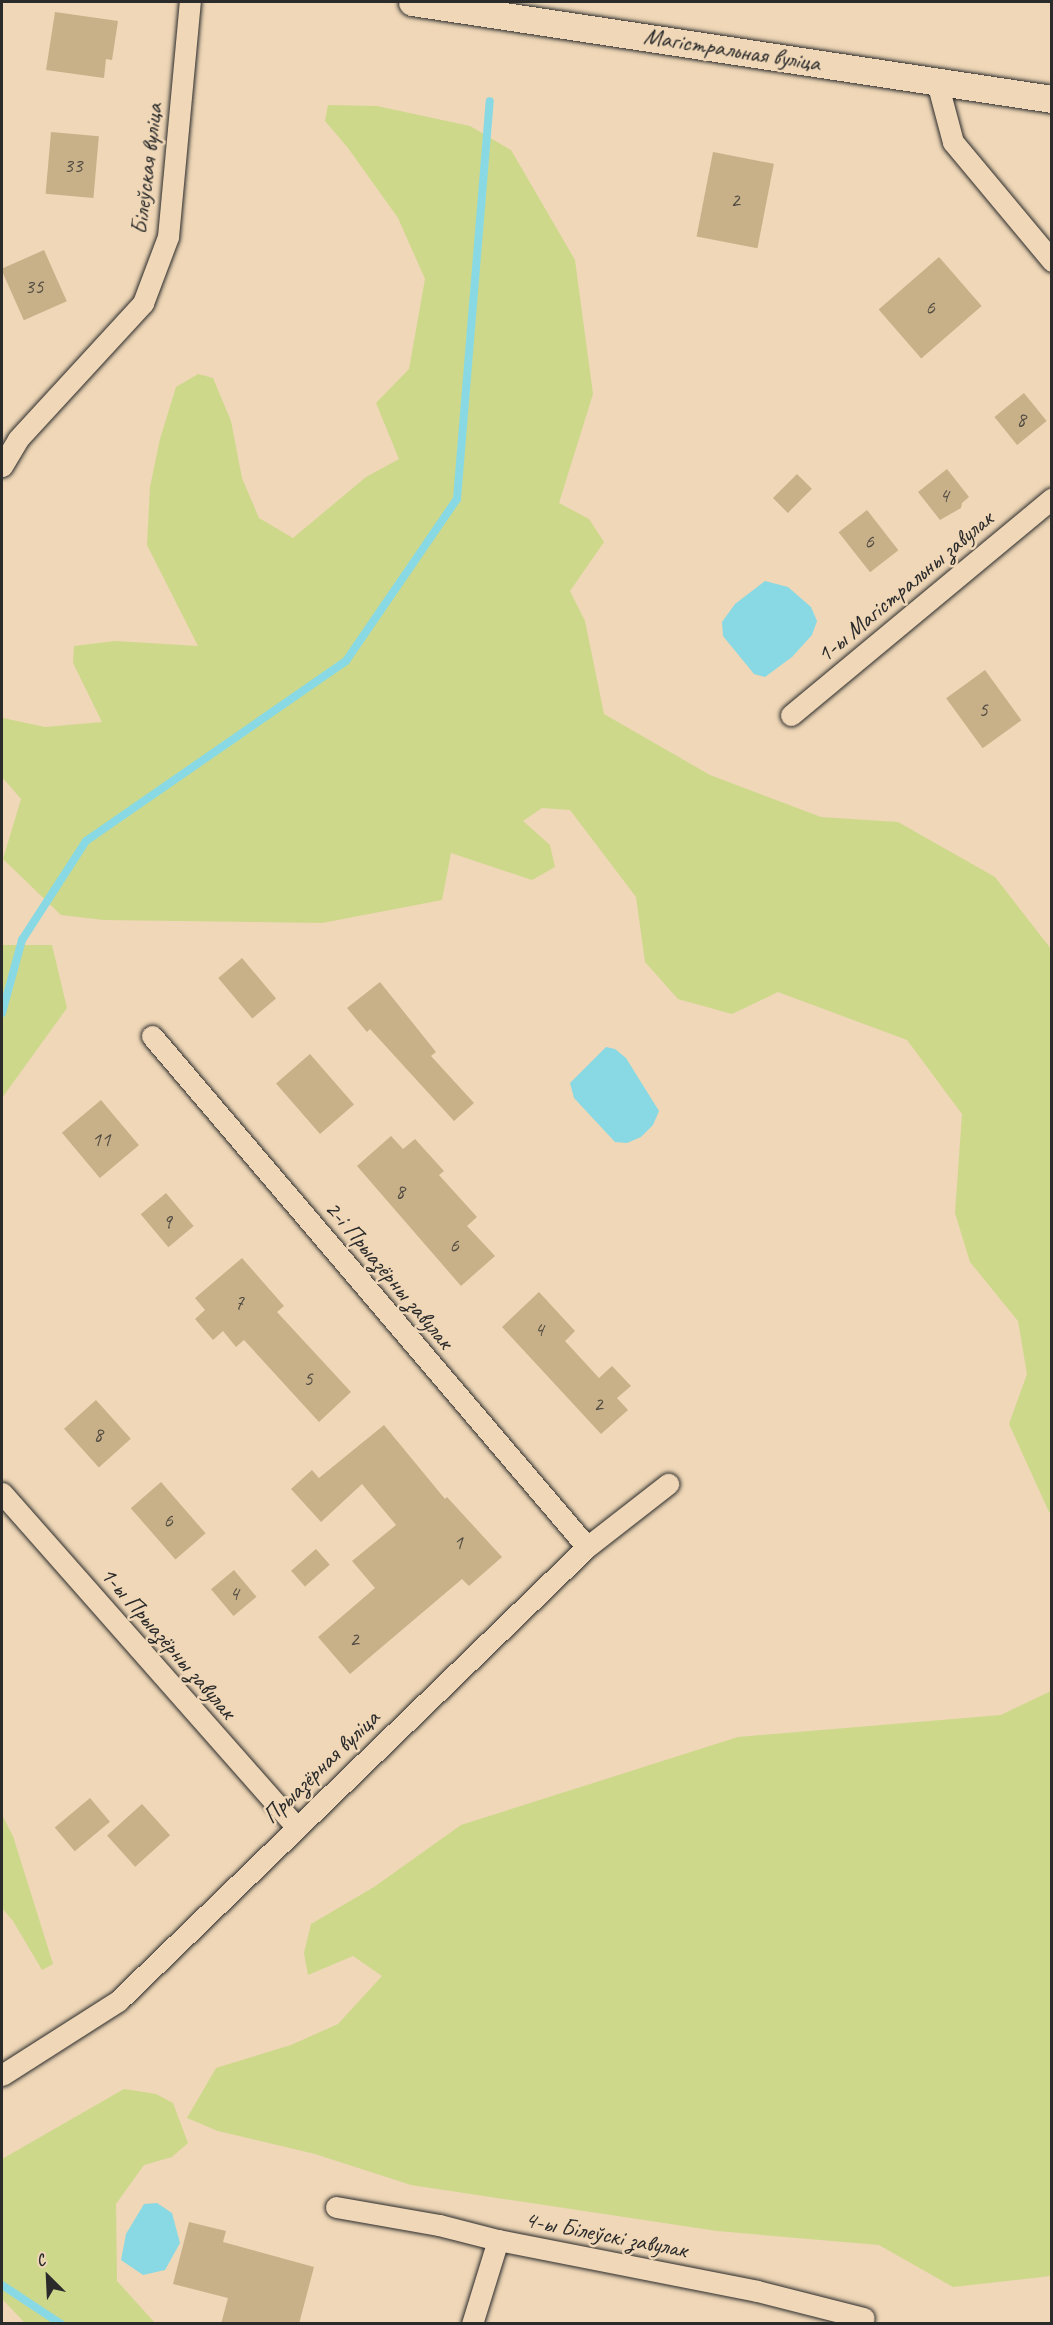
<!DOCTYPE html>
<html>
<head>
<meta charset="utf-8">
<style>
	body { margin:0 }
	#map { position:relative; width:1053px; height:2325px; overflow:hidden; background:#efd7b7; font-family:Caveat,sans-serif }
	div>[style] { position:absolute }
	.green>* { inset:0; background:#cdd88b }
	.water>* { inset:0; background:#89d9e4 }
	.stream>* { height:8px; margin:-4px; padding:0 4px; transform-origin:4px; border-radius:4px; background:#89d9e4 }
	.building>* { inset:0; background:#c8b189; transform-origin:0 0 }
	.roads { filter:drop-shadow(0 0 2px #2b2b2b) drop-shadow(0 0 2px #2b2b2b) }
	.minor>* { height:21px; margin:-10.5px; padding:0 10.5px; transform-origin:10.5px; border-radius:10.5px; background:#efd7b7 }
	.tertiary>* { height:27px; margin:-13.5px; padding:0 13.5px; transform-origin:13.5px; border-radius:13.5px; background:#efd7b7 }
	span { translate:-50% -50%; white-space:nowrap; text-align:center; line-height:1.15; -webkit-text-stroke:5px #efd7b7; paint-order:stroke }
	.number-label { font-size:21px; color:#524c42 }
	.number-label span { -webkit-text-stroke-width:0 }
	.street-label { font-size:24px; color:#2b2b2b }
	.frame { position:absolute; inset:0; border:3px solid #2b2b2b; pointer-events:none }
	.north { position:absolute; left:18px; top:2247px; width:60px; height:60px; -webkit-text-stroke:4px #efd7b7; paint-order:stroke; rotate:336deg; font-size:16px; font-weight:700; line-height:24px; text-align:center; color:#2b2b2b }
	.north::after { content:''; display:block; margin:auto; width:21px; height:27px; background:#2b2b2b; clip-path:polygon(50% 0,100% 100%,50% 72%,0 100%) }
</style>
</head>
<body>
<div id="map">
	<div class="green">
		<i style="clip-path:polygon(328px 105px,377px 106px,470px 126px,511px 150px,575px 260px,593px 394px,559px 503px,589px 519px,604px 542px,570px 591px,585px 621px,604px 714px,710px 775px,821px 817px,898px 822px,995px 877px,1051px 949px,1051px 1512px,1049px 1512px,1009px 1424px,1027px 1374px,1018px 1321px,970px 1262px,955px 1213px,962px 1114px,907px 1040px,778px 992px,732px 1014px,678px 999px,645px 962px,636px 897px,570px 810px,542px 808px,523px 821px,550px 845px,555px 867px,532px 880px,451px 853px,442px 900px,322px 923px,104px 920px,61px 915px,3px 859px,21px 799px,2px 777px,3px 718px,45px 727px,102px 722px,73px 663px,74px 646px,115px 641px,198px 646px,147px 545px,150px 487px,160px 439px,176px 387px,198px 374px,213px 378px,231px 421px,242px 478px,259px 518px,293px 538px,366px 477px,399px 459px,376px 403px,409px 369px,425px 279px,398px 218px,348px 148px,325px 121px)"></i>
		<i style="clip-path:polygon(2px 945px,52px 945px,67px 1008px,2px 1098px)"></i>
		<i style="clip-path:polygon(1051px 1691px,1051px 2276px,953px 2287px,879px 2245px,717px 2231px,411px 2185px,315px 2154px,218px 2131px,187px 2118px,216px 2068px,291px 2045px,338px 2024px,382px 1976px,353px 1956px,308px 1975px,304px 1953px,311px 1924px,374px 1887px,461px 1825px,738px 1737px,1001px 1715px)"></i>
		<i style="clip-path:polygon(2px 1815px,13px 1836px,53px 1964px,42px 1970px,13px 1921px,2px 1908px)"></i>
		<i style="clip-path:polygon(124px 2089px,156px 2094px,173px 2103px,188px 2143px,172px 2157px,144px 2165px,116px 2204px,117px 2281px,155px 2323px,25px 2323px,2px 2299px,2px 2159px)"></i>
	</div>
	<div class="water">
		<i style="clip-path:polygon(765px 581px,788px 587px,811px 607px,817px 621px,812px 635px,792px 657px,765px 677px,754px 674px,723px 636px,722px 622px,735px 604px)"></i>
		<i style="clip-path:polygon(606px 1047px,615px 1049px,626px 1058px,659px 1111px,653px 1125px,641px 1137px,627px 1143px,615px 1142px,574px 1098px,570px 1083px)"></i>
		<i style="clip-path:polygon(157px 2203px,172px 2213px,180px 2243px,165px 2270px,143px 2275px,121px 2260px,126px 2234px,144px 2204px)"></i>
	</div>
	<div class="stream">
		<i style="left:2px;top:1013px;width:76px;rotate:-74.7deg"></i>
		<i style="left:22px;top:940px;width:118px;rotate:-57.1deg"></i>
		<i style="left:86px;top:841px;width:316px;rotate:-34.7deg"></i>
		<i style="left:346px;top:661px;width:196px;rotate:-55.6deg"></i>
		<i style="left:457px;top:499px;width:399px;rotate:-85.3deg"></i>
		<i style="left:2px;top:2285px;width:71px;rotate:33.5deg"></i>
	</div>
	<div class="building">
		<i style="clip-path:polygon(55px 12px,118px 21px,112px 60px,106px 59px,104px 78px,46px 70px)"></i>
		<i style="left:51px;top:132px;width:48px;height:62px;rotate:5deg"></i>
		<i style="left:713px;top:152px;width:62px;height:86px;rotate:11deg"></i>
		<i style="left:44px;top:250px;width:56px;height:47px;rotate:66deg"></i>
		<i style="left:939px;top:257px;width:65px;height:80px;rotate:49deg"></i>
		<i style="left:1024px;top:393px;width:36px;height:38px;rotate:51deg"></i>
		<i style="clip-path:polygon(947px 469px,969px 497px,962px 503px,961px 508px,940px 520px,918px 492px)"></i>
		<i style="left:797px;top:474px;width:21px;height:34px;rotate:45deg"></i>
		<i style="left:867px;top:510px;width:51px;height:36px;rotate:52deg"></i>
		<i style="left:985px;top:670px;width:62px;height:48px;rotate:54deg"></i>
		<i style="left:242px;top:958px;width:53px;height:31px;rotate:50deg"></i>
		<i style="clip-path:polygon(380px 982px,436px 1052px,431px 1056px,474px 1103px,454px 1121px,370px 1029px,367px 1032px,347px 1008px)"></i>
		<i style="left:310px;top:1054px;width:67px;height:45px;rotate:49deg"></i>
		<i style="left:101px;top:1100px;width:59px;height:51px;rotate:50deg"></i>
		<i style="clip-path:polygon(391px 1136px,403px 1149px,415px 1139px,444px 1171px,439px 1175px,477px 1217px,467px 1226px,495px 1256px,461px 1286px,357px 1166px)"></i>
		<i style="left:166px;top:1193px;width:43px;height:33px;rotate:50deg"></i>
		<i style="clip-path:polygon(242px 1258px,284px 1306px,277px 1312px,351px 1392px,319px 1422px,244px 1340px,236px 1347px,223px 1331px,213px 1340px,195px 1319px,205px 1310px,195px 1298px)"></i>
		<i style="clip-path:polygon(539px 1292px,575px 1331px,565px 1341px,599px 1378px,612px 1366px,631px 1386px,617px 1398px,628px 1410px,601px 1434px,502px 1327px)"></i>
		<i style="left:96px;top:1400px;width:52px;height:43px;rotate:48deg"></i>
		<i style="clip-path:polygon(384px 1425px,445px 1499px,447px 1497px,502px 1557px,469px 1586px,462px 1579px,350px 1674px,318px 1637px,375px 1588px,352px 1561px,396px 1525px,362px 1484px,321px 1522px,291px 1489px,312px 1470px,319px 1478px)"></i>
		<i style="left:161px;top:1482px;width:68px;height:40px;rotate:49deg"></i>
		<i style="left:316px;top:1549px;width:21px;height:33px;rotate:49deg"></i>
		<i style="left:234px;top:1570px;width:35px;height:30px;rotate:50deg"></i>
		<i style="left:90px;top:1798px;width:31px;height:46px;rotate:50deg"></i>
		<i style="left:142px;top:1804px;width:42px;height:47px;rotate:48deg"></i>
		<i style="clip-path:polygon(189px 2222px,226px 2231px,223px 2242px,314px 2267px,299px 2324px,221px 2324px,228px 2298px,173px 2284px)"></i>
	</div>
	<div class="roads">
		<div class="minor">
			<i style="left:937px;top:82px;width:62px;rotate:75.1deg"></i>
			<i style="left:953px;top:142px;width:155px;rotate:50.2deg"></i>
			<i style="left:2px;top:466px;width:31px;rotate:-59deg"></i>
			<i style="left:18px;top:439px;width:185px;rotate:-47.4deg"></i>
			<i style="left:143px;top:303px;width:71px;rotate:-69.3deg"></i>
			<i style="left:168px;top:237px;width:236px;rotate:-84.7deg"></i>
			<i style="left:791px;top:715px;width:339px;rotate:-39.7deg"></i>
			<i style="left:152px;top:1036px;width:671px;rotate:49.59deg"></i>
			<i style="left:2px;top:1493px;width:445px;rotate:48.6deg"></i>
			<i style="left:2px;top:2075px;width:138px;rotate:-32.5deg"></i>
			<i style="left:118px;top:2001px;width:653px;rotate:-44.07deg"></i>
			<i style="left:587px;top:1547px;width:103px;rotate:-37.9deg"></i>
			<i style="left:336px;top:2207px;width:105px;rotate:9.9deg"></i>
			<i style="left:439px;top:2225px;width:61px;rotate:14.3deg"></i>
			<i style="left:498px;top:2240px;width:264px;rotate:11.1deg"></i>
			<i style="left:757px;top:2291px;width:110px;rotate:14.2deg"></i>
			<i style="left:472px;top:2324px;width:88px;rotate:-72.8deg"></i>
		</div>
		<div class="tertiary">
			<i style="left:412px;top:2px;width:647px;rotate:8.62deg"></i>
		</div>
	</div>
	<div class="number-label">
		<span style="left:73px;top:165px">33</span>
		<span style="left:735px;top:200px">2</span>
		<span style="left:34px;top:286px">35</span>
		<span style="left:930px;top:307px">6</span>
		<span style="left:1021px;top:419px">8</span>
		<span style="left:944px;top:495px">4</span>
		<span style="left:869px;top:541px">6</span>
		<span style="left:983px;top:709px">5</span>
		<span style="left:101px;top:1139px">11</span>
		<span style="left:400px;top:1191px">8</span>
		<span style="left:167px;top:1221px">9</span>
		<span style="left:454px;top:1245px">6</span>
		<span style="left:239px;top:1302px">7</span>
		<span style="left:539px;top:1329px">4</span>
		<span style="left:308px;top:1378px">5</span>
		<span style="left:598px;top:1404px">2</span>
		<span style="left:98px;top:1434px">8</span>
		<span style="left:168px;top:1520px">6</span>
		<span style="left:458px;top:1542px">1</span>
		<span style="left:234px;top:1593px">4</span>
		<span style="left:354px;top:1639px">2</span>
	</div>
	<div class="street-label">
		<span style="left:732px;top:50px;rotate:9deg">Магістральная вуліца</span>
		<span style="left:147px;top:169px;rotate:-83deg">Білеўская вуліца</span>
		<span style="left:905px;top:587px;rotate:-40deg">1-ы Магістральны завулак</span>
		<span style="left:389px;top:1275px;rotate:50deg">2-і Прыазёрны завулак</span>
		<span style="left:168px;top:1643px;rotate:49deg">1-ы Прыазёрны завулак</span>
		<span style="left:321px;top:1767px;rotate:-44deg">Прыазёрная вуліца</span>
		<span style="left:606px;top:2235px;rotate:11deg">4-ы Білеўскі завулак</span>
	</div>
	<div class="frame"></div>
	<div class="north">С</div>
</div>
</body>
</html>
